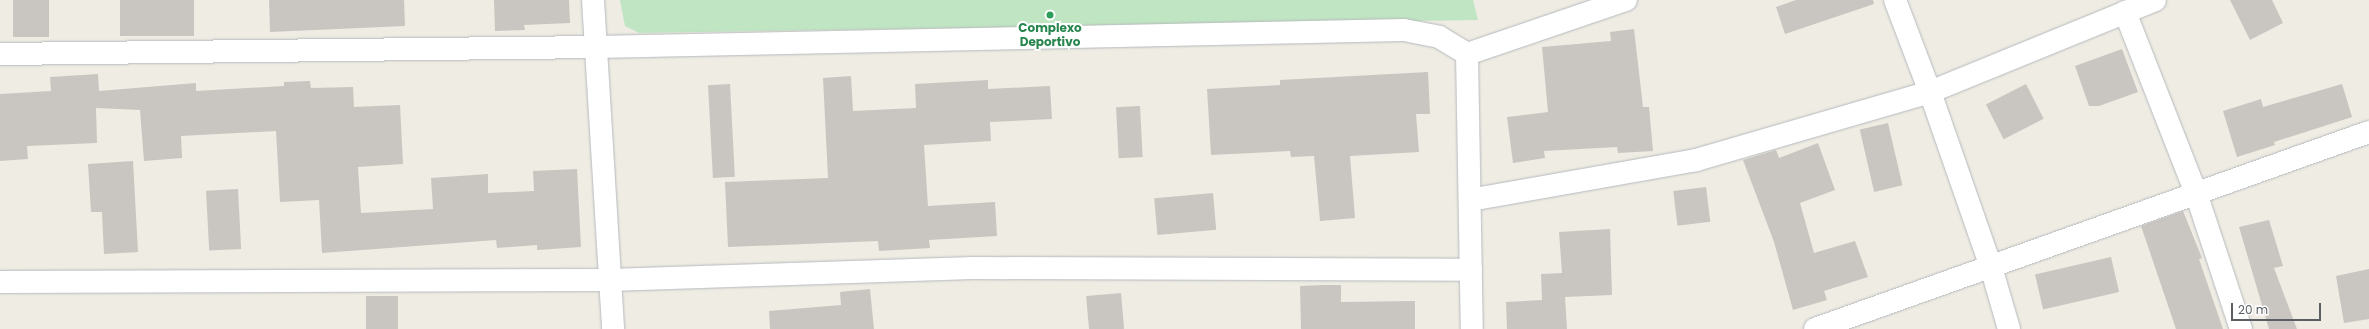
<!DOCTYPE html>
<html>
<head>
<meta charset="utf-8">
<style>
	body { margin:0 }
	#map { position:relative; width:2369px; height:329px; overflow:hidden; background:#eeece3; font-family:Poppins,sans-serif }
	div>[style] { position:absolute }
	.green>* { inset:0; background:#c0e5c2 }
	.building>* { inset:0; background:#c9c6c1; transform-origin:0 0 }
	.roads { filter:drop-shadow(0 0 1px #b6b9bd) drop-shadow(0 0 1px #b6b9bd) }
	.minor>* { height:22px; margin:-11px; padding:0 11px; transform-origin:11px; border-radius:11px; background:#fff }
	.dots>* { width:11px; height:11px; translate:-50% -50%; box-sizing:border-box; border:2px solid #fff; border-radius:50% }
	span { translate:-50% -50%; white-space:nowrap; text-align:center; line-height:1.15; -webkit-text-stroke:4px #fff; paint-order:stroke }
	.leisure-label { font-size:12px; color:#27864d; font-weight:700 }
	.scale { position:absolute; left:2231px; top:303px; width:90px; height:18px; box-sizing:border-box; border:2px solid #5b5f64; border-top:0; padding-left:5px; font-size:12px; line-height:14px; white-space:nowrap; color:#5b5f64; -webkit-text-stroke:3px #fff; paint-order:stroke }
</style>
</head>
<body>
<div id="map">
	<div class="green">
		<i style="clip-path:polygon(620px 0,1473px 0,1478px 20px,639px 33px,625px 26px)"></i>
	</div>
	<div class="building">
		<i style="left:13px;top:0;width:36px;height:37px"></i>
		<i style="left:120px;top:0;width:74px;height:36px"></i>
		<i style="clip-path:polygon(269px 0,404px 0,405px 26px,270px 32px)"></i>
		<i style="clip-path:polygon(494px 0,569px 0,570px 23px,524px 25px,525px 30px,495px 31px)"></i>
		<i style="clip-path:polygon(1796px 0,1873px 0,1874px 4px,1785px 34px,1776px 7px)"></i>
		<i style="clip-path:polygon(2230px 0,2272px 0,2283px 23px,2250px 40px)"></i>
		<i style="clip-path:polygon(1634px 29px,1643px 107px,1649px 107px,1653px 151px,1618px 153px,1617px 147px,1544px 151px,1545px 158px,1513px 163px,1507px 117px,1548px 112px,1542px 47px,1611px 41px,1610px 32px)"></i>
		<i style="clip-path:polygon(2122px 49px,2138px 92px,2099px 106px,2089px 106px,2075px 66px)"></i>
		<i style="clip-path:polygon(1428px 72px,1430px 114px,1416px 114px,1419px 152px,1350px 156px,1355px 218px,1320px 221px,1314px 156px,1291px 157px,1290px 151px,1211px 155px,1207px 89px,1280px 85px,1280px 80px)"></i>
		<i style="clip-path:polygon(98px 74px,99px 91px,196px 83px,196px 91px,284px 86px,284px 82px,310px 81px,311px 88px,353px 87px,354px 107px,400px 105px,403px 164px,358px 167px,361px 213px,433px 209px,431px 178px,488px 174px,488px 193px,534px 191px,533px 171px,577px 169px,581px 247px,537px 250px,537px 245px,497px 248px,496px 240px,322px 253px,319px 200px,280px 202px,276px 131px,181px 136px,182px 158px,144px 161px,140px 110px,96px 108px,97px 143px,27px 146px,28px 159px,0 161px,0 94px,51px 91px,50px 77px)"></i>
		<i style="clip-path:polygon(851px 76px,853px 111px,916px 108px,915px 84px,988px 80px,988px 89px,1050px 86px,1052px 119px,990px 122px,991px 141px,924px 145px,928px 206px,995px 202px,997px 236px,929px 240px,930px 248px,879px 251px,878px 241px,728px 247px,725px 182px,828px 178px,823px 78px)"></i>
		<i style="left:730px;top:84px;width:93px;height:22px;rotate:87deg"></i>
		<i style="left:2026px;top:84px;width:39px;height:45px;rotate:63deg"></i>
		<i style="clip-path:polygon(2342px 84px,2352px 117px,2274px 142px,2275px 145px,2237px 157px,2223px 111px,2261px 99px,2263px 107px)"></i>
		<i style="left:1140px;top:106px;width:51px;height:24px;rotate:87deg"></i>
		<i style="left:1888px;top:123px;width:64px;height:29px;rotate:77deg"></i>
		<i style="clip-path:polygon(1818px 143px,1835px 190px,1800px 203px,1814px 253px,1855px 241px,1868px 277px,1824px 291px,1827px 300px,1793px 310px,1774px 242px,1743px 160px,1776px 150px,1779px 158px)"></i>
		<i style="clip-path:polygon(133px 161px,138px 252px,104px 254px,102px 212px,91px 212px,88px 164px)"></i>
		<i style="left:1706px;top:187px;width:35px;height:33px;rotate:83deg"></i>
		<i style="left:238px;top:189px;width:60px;height:32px;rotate:87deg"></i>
		<i style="left:1213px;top:193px;width:37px;height:59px;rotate:85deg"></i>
		<i style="clip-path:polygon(2183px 211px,2202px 258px,2199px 259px,2223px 329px,2176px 329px,2141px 226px)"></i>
		<i style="clip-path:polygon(2269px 220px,2283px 266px,2274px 268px,2297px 329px,2269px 329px,2239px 227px)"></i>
		<i style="clip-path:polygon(1610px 229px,1612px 295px,1565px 297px,1567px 329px,1507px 329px,1506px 302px,1542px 300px,1541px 274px,1562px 273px,1559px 232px)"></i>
		<i style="left:2111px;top:257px;width:36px;height:78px;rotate:77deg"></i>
		<i style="clip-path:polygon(2369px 269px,2369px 319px,2344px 323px,2336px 276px)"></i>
		<i style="clip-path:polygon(1324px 285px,1341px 285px,1341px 302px,1415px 301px,1415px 329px,1301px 329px,1300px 286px)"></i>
		<i style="clip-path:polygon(870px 289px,874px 329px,770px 329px,769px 311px,841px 305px,840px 292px)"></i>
		<i style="left:1121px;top:293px;width:36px;height:35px;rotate:85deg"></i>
		<i style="left:366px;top:296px;width:32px;height:33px"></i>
	</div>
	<div class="roads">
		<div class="minor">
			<i style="left:593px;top:0;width:330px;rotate:86.5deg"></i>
			<i style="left:1895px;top:0;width:98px;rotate:69.2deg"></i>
			<i style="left:1930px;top:92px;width:185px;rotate:70.8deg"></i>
			<i style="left:1991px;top:267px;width:65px;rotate:73.8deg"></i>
			<i style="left:2125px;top:12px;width:194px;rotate:68.6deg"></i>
			<i style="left:2196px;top:193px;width:143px;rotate:71.7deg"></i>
			<i style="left:0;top:54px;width:597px;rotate:-0.67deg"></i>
			<i style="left:597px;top:47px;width:807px;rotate:-1.21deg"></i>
			<i style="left:1404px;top:30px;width:36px;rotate:11deg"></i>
			<i style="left:1439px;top:37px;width:33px;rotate:31deg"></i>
			<i style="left:1467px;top:54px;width:168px;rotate:-18.8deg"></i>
			<i style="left:1467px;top:54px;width:275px;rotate:89deg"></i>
			<i style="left:1470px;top:200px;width:230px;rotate:-10deg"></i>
			<i style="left:1696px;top:160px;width:244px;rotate:-16.2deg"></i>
			<i style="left:1930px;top:92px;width:243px;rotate:-22.2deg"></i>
			<i style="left:0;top:282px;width:610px;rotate:-0.19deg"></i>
			<i style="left:610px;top:280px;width:363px;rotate:-1.9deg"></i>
			<i style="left:973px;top:268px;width:498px;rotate:0.2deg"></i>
			<i style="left:1815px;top:329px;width:588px;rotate:-19.58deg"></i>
		</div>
	</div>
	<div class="dots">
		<i style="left:1050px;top:15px;background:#2e9e5b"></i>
	</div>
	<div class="leisure-label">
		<span style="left:1050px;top:35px">Complexo<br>Deportivo</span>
	</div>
	<div class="scale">20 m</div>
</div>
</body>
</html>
